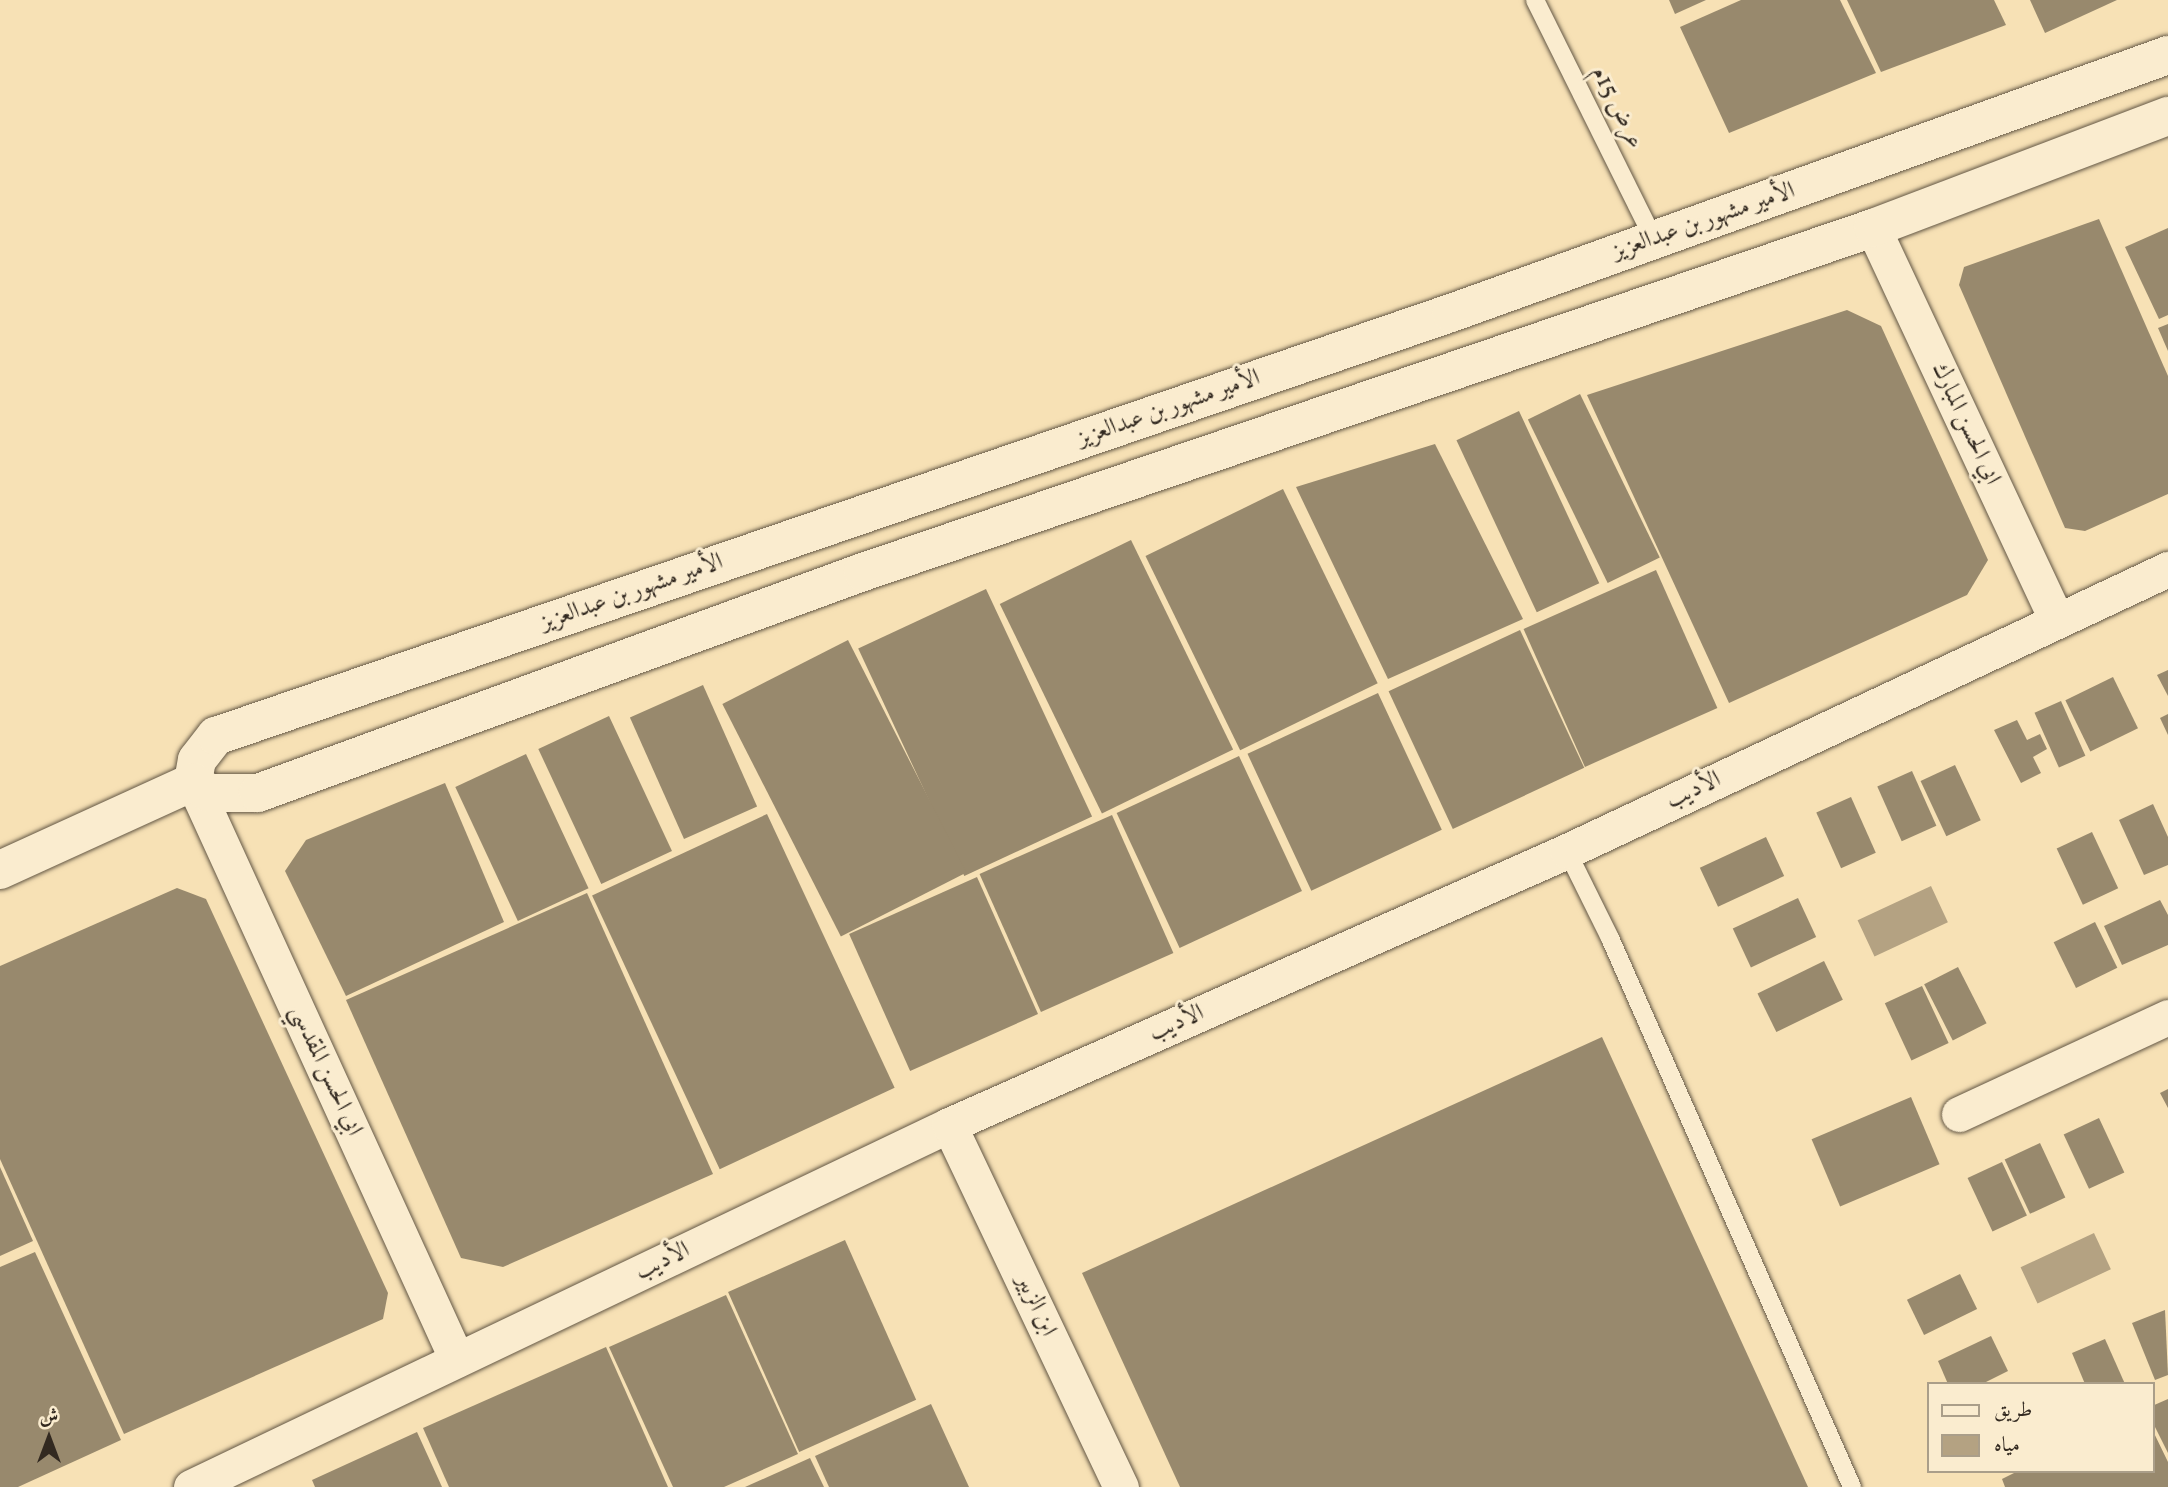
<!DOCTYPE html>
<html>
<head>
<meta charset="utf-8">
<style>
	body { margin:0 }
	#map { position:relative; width:2168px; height:1487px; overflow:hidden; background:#f7e1b5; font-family:Vollkorn,Amiri,serif }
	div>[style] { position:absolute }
	.water>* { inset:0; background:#b4a282; transform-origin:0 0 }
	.building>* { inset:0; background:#98896d; transform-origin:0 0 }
	.roads { filter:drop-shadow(0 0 2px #635745) drop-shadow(0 0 2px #635745) }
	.service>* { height:18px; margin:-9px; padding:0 9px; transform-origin:9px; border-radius:9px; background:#faeccf }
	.minor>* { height:35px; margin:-17.5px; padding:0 17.5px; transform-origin:17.5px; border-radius:17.5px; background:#faeccf }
	.tertiary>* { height:38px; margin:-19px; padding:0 19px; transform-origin:19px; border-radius:19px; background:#faeccf }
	span { translate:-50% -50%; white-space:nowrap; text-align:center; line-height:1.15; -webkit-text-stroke:6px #faeccf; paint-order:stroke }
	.street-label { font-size:24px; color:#322920 }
	.legend { position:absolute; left:1927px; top:1382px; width:228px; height:91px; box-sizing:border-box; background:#faeccf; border:2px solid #aa9e89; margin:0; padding:9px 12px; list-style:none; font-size:21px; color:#322920 }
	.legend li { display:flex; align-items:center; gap:14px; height:35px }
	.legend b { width:35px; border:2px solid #aa9e89 }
	.north { position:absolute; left:14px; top:1403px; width:70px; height:70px; -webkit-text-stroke:5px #faeccf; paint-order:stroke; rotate:0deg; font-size:19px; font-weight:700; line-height:28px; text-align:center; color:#322920 }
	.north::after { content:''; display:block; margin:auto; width:24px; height:32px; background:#322920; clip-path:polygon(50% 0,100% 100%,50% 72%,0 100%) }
</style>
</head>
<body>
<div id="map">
	<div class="water">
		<i style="left:1931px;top:886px;width:40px;height:81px;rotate:65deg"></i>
		<i style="left:2094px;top:1233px;width:40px;height:81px;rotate:65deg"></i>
	</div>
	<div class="building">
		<i style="clip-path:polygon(1669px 0,1706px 0,1675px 14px)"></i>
		<i style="clip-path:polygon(1741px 0,1840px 0,1876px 73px,1729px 133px,1680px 27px)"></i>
		<i style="clip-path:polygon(1847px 0,1994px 0,2006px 25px,1881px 72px)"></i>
		<i style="clip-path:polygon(2030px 0,2117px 0,2045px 33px)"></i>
		<i style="clip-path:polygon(2099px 219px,2168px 376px,2168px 494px,2085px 531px,2065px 528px,1959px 285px,1964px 267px)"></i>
		<i style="clip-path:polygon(2168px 228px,2168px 315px,2159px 319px,2125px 247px)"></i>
		<i style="clip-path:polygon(1847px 310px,1881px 326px,1988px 560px,1967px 595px,1729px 703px,1587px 395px)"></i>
		<i style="clip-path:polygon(2168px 324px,2168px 351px,2158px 328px)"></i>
		<i style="left:1580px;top:394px;width:182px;height:58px;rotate:64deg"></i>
		<i style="left:1519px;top:411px;width:190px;height:69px;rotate:65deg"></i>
		<i style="clip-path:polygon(1435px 444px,1523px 619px,1388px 679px,1296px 487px)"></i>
		<i style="left:1283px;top:489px;width:216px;height:153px;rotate:64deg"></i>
		<i style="left:1131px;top:540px;width:233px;height:146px;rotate:64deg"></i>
		<i style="left:1656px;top:570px;width:151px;height:145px;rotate:66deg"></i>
		<i style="left:986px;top:589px;width:251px;height:141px;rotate:65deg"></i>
		<i style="left:1520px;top:630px;width:152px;height:145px;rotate:65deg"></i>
		<i style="left:848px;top:640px;width:261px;height:141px;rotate:63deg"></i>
		<i style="clip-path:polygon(2168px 670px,2168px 696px,2157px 675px)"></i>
		<i style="left:2113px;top:677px;width:57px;height:53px;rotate:64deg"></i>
		<i style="left:703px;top:685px;width:133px;height:80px;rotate:66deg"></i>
		<i style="left:1378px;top:693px;width:151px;height:144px;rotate:65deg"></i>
		<i style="left:2061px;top:701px;width:60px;height:29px;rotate:66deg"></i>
		<i style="clip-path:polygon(2168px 714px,2168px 735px,2160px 718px)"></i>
		<i style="left:609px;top:716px;width:149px;height:78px;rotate:65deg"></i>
		<i style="clip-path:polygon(2017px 720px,2027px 740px,2040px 734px,2047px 749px,2033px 757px,2041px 773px,2021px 783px,1994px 730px)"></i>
		<i style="left:526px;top:754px;width:148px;height:78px;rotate:65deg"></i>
		<i style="left:1239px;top:756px;width:149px;height:135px;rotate:65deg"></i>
		<i style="left:1955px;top:765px;width:61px;height:38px;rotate:65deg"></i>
		<i style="left:1912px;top:771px;width:60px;height:38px;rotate:66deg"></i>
		<i style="clip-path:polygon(445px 783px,504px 922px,346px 996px,285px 871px,306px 840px)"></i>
		<i style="left:1851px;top:797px;width:61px;height:38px;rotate:66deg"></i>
		<i style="clip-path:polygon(2153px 804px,2168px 837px,2168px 865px,2144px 875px,2119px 820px)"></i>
		<i style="left:767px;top:814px;width:302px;height:193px;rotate:65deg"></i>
		<i style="left:1112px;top:815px;width:151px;height:145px;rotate:66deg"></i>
		<i style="left:2092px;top:832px;width:62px;height:39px;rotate:65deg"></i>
		<i style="left:1766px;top:837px;width:43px;height:73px;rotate:65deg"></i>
		<i style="left:977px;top:877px;width:150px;height:140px;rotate:66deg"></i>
		<i style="clip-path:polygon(177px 888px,206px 899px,388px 1293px,383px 1319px,124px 1434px,0 1159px,0 966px)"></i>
		<i style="clip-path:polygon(587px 893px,713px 1174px,503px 1267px,461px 1258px,346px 1000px)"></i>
		<i style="left:1798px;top:898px;width:43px;height:72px;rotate:65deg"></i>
		<i style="clip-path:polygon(2160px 900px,2168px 915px,2168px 945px,2122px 965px,2104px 926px)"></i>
		<i style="left:2095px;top:922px;width:51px;height:46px;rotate:64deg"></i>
		<i style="left:1824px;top:961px;width:43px;height:74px;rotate:64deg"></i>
		<i style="left:1958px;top:967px;width:63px;height:38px;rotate:63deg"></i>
		<i style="left:1922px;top:986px;width:63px;height:41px;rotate:65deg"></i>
		<i style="clip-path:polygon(1602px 1037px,1808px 1487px,1180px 1487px,1082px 1273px)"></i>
		<i style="clip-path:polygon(2168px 1089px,2168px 1108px,2160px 1093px)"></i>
		<i style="left:1911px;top:1097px;width:73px;height:108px;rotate:67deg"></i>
		<i style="left:2099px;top:1118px;width:60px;height:39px;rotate:65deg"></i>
		<i style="left:2040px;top:1143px;width:60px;height:39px;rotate:65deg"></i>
		<i style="left:2002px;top:1162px;width:59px;height:38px;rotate:65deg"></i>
		<i style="clip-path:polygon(0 1167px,33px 1241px,0 1256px)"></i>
		<i style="left:845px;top:1240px;width:175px;height:128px;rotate:66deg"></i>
		<i style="clip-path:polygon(35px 1252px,121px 1440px,18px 1487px,0 1487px,0 1267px)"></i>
		<i style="left:1960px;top:1274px;width:39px;height:59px;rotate:64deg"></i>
		<i style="clip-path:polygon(726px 1295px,798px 1454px,724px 1487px,673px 1487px,609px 1347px)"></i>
		<i style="clip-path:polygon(2165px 1310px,2168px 1375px,2155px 1380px,2132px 1323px)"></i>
		<i style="clip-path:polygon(1991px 1336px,2008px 1371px,1982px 1384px,1948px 1384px,1938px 1361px)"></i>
		<i style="clip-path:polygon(2105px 1339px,2125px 1384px,2085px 1384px,2072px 1353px)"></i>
		<i style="clip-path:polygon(606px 1347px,668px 1487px,449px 1487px,423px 1428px)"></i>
		<i style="clip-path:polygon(2168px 1399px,2168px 1453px,2152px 1421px,2152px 1406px)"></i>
		<i style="clip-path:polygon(931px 1404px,969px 1487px,829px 1487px,815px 1456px)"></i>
		<i style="clip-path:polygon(2152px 1429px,2168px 1462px,2168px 1487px,2005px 1487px,2002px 1479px,2018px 1471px,2152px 1471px)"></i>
		<i style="clip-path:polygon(417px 1432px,442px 1487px,315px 1487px,312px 1480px)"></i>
		<i style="clip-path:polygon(810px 1458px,824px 1487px,745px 1487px)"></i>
	</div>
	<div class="roads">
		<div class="service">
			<i style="left:1535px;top:0;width:266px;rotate:63.6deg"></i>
			<i style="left:1567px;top:851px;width:97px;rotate:63.7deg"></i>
			<i style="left:1610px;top:938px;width:600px;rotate:66.21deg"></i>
		</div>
		<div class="minor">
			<i style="left:1873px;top:228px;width:433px;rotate:64.9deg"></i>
			<i style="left:193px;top:782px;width:635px;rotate:65.45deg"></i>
			<i style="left:1959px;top:1114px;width:230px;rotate:-24.9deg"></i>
			<i style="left:949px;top:1125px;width:401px;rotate:64.6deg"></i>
			<i style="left:191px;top:1487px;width:840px;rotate:-25.53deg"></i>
			<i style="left:949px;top:1125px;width:676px;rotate:-23.91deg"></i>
			<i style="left:1567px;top:851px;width:664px;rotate:-25.14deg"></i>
		</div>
		<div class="tertiary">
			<i style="left:193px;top:782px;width:22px;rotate:-80deg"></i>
			<i style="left:197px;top:760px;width:31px;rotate:-52deg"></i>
			<i style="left:216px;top:736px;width:1305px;rotate:-18.91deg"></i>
			<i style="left:1451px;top:313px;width:762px;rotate:-19.79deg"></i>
			<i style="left:193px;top:782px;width:19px;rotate:35deg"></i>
			<i style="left:209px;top:793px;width:49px"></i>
			<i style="left:258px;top:793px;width:644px;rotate:-20.07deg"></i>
			<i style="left:863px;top:572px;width:1067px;rotate:-18.81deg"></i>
			<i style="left:1873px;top:228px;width:316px;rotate:-20.8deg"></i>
			<i style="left:0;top:870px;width:212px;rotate:-24.5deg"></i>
		</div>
	</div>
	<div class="street-label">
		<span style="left:1616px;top:108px;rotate:64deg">عرض 15م</span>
		<span style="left:1704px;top:222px;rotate:-19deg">الأمير مشهور بن عبدالعزيز</span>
		<span style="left:1169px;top:409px;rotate:-19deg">الأمير مشهور بن عبدالعزيز</span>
		<span style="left:1965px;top:424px;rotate:65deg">ابي الحسن المبارك</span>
		<span style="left:632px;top:593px;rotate:-19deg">الأمير مشهور بن عبدالعزيز</span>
		<span style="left:1694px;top:791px;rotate:-25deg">الأديب</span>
		<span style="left:1177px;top:1024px;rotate:-24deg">الأديب</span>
		<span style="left:325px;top:1071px;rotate:65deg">ابي الحسن المقدسي</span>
		<span style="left:663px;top:1262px;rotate:-26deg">الأديب</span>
		<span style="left:1035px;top:1306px;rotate:65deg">ابن الزبير</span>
	</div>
	<ul class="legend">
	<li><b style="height:9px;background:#faeccf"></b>طريق</li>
	<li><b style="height:19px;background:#b4a282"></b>مياه</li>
	</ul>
	<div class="north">ش</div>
</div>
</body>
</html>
